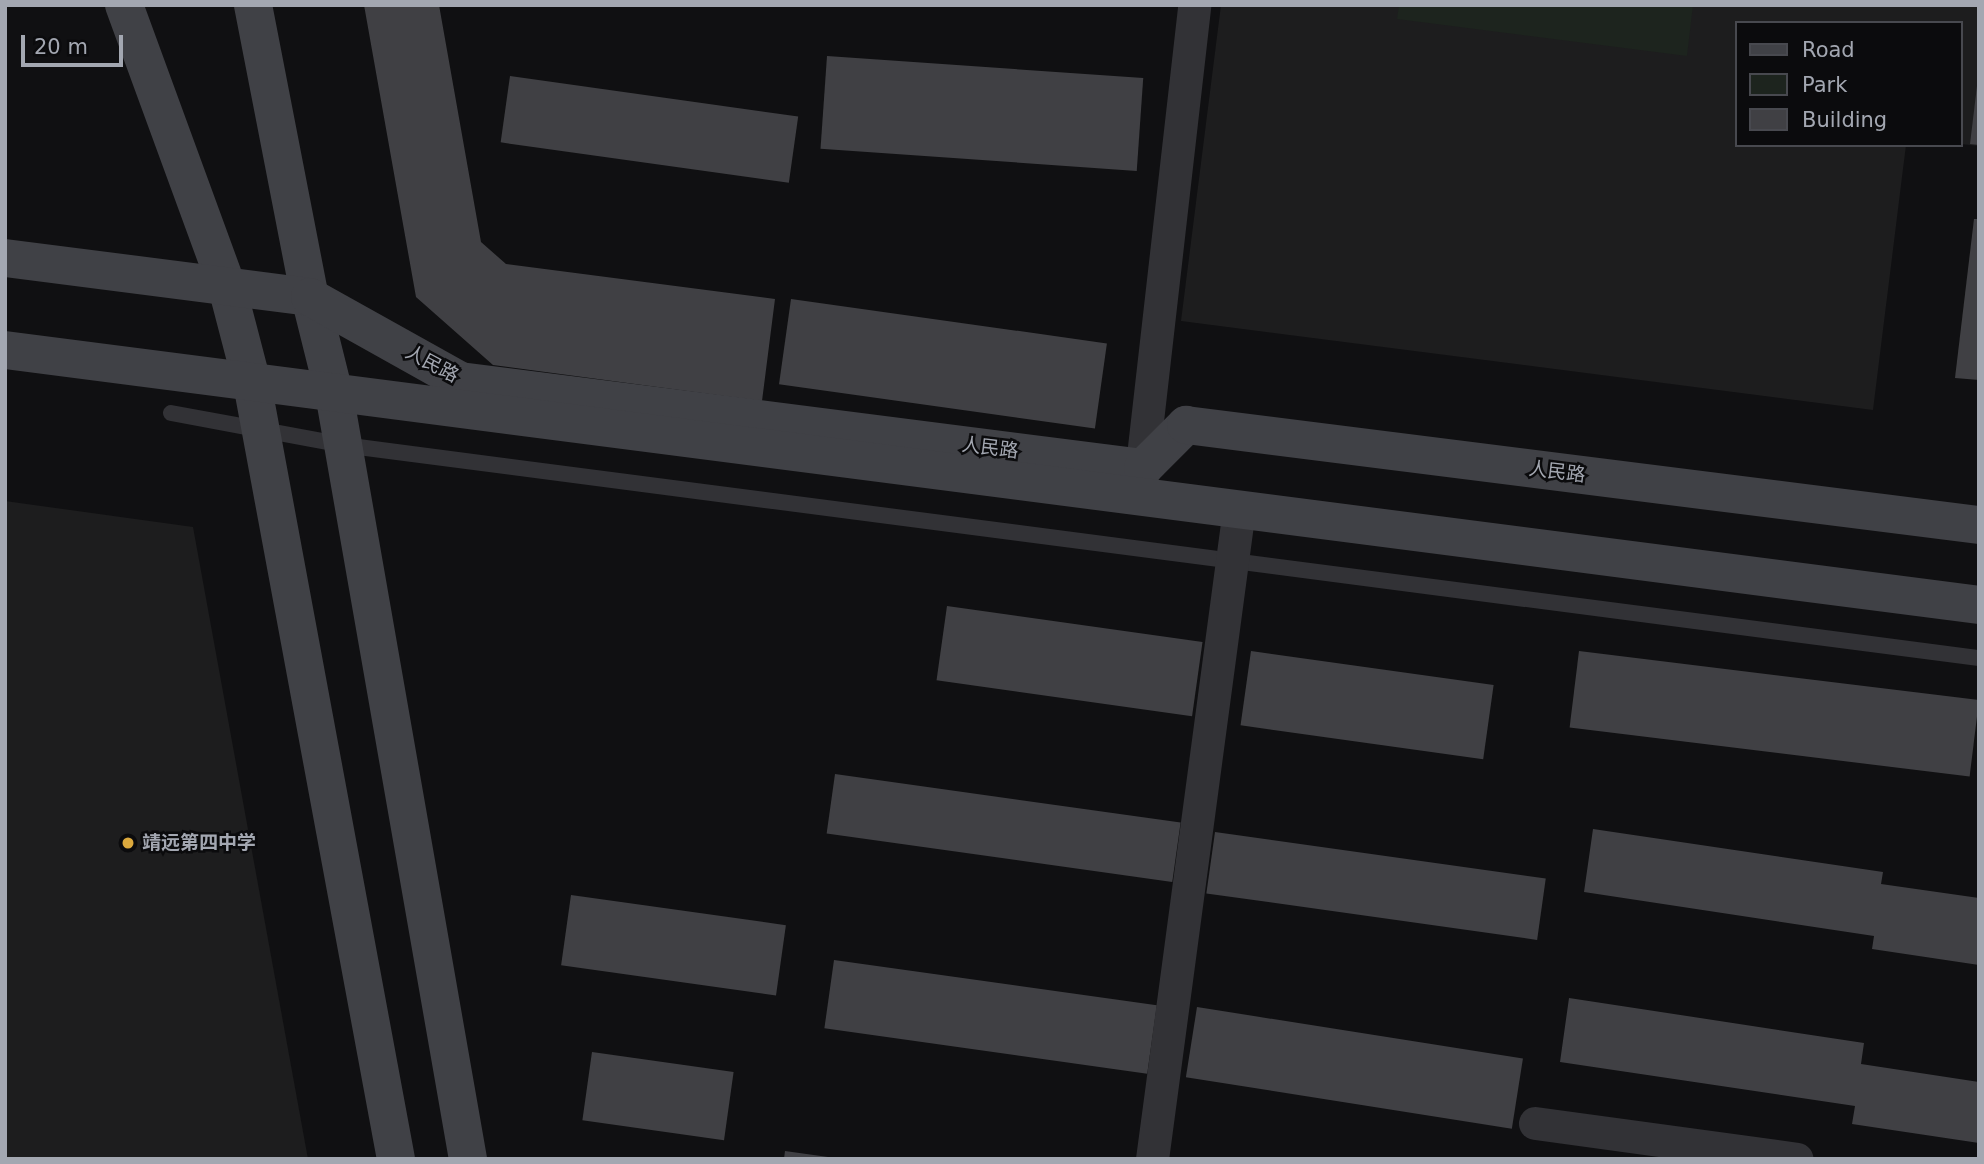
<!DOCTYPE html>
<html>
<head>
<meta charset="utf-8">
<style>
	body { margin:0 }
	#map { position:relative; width:1984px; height:1164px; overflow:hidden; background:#101012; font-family:"DejaVu Sans","Noto Sans SC",sans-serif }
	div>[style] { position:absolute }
	.built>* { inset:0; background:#1d1d1e }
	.green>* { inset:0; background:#1d241e }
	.building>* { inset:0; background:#404044; transform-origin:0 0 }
	.service>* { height:16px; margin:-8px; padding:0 8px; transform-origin:8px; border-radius:8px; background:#323236 }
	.minor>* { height:33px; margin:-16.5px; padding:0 16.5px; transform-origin:16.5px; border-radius:16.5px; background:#323236 }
	.secondary>* { height:38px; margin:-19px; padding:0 19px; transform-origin:19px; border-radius:19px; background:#404146 }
	.dots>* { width:19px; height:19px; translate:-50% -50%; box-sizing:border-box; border:4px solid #0b0b0d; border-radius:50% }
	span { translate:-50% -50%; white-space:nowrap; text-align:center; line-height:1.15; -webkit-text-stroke:5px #0b0b0d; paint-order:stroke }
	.street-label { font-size:19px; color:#a3a7b1 }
	.poi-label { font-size:19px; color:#a3a7b1; font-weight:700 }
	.left { translate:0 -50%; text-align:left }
	.frame { position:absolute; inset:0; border:7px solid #a3a7b1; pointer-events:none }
	.legend { position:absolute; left:1735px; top:21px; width:228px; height:126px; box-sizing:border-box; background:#0b0b0d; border:2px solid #48494f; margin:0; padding:9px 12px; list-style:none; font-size:21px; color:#a3a7b1 }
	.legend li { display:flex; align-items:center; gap:14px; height:35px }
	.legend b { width:35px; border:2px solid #48494f }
	.scale { position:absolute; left:21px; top:35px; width:102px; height:32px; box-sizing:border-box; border:4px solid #a3a7b1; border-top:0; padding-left:9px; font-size:21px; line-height:24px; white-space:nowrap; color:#a3a7b1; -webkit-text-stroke:5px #0b0b0d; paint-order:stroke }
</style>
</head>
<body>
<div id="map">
	<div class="built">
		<i style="clip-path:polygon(1221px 5px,1979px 5px,1979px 146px,1961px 144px,1961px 23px,1737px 23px,1737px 145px,1906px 145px,1873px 410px,1181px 321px)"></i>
		<i style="clip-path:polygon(5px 501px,193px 527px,308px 1159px,5px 1159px)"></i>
	</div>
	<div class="green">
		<i style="clip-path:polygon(1399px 5px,1693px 5px,1687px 56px,1397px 19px)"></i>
	</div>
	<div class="building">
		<i style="clip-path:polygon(364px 5px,439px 5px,481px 242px,506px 264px,775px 299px,762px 401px,493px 365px,416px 297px)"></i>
		<i style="left:827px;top:56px;width:317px;height:93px;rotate:4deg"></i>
		<i style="left:510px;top:76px;width:291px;height:67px;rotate:8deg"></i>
		<i style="clip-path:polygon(1977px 86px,1979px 86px,1979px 145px,1970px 144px)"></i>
		<i style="clip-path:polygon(1974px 219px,1979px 219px,1979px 380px,1955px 378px)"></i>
		<i style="left:791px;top:299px;width:319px;height:86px;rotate:8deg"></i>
		<i style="left:947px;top:606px;width:258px;height:75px;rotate:8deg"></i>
		<i style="left:1251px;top:651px;width:245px;height:75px;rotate:8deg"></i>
		<i style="left:1579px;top:651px;width:403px;height:77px;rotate:7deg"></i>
		<i style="left:835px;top:774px;width:349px;height:60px;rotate:8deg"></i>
		<i style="clip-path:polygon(1593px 829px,1883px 872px,1881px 884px,1979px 898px,1979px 965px,1872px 949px,1874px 936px,1584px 892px)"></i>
		<i style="left:1215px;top:832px;width:334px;height:62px;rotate:8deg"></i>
		<i style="left:571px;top:895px;width:217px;height:71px;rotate:8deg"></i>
		<i style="left:834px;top:960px;width:326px;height:69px;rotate:8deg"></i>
		<i style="clip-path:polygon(1569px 998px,1864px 1043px,1861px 1064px,1979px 1082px,1979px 1143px,1852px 1124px,1855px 1106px,1560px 1062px)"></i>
		<i style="left:1197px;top:1007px;width:330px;height:71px;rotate:9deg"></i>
		<i style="left:592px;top:1052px;width:143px;height:69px;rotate:8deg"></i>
		<i style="clip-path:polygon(785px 1151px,828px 1157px,828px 1159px,784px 1159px)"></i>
	</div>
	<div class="service">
		<i style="left:171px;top:413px;width:175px;rotate:10.5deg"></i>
		<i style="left:343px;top:445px;width:1650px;rotate:7.42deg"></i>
	</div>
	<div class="minor">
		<i style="left:1140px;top:482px;width:480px;rotate:-83.5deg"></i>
		<i style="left:1535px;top:1123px;width:264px;rotate:7.8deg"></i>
		<i style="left:1152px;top:1159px;width:656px;rotate:-82.38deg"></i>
	</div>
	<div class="secondary">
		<i style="left:124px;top:5px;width:300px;rotate:69.9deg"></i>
		<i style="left:227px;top:287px;width:99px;rotate:75.4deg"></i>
		<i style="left:252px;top:383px;width:789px;rotate:79.49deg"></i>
		<i style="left:253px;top:5px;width:298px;rotate:79deg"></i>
		<i style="left:310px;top:297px;width:99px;rotate:76deg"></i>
		<i style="left:334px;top:393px;width:778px;rotate:80.08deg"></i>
		<i style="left:5px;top:258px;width:307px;rotate:7.3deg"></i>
		<i style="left:310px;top:297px;width:172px;rotate:29.2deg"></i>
		<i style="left:460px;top:381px;width:689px;rotate:7.26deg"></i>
		<i style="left:1143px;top:468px;width:61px;rotate:-45deg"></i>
		<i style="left:1186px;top:425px;width:799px;rotate:7.19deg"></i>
		<i style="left:5px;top:350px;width:1990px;rotate:7.36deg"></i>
	</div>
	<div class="dots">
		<i style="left:128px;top:843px;background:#dca93d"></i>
	</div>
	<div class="street-label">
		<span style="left:432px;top:364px;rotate:28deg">人民路</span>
		<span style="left:990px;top:448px;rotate:7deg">人民路</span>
		<span style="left:1557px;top:472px;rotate:7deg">人民路</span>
	</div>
	<div class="poi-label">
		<span class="left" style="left:142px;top:843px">靖远第四中学</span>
	</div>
	<div class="frame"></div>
	<ul class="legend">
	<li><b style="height:9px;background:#404146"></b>Road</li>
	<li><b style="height:19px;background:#1d241e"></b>Park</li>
	<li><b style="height:19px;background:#404044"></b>Building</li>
	</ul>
	<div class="scale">20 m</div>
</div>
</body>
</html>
